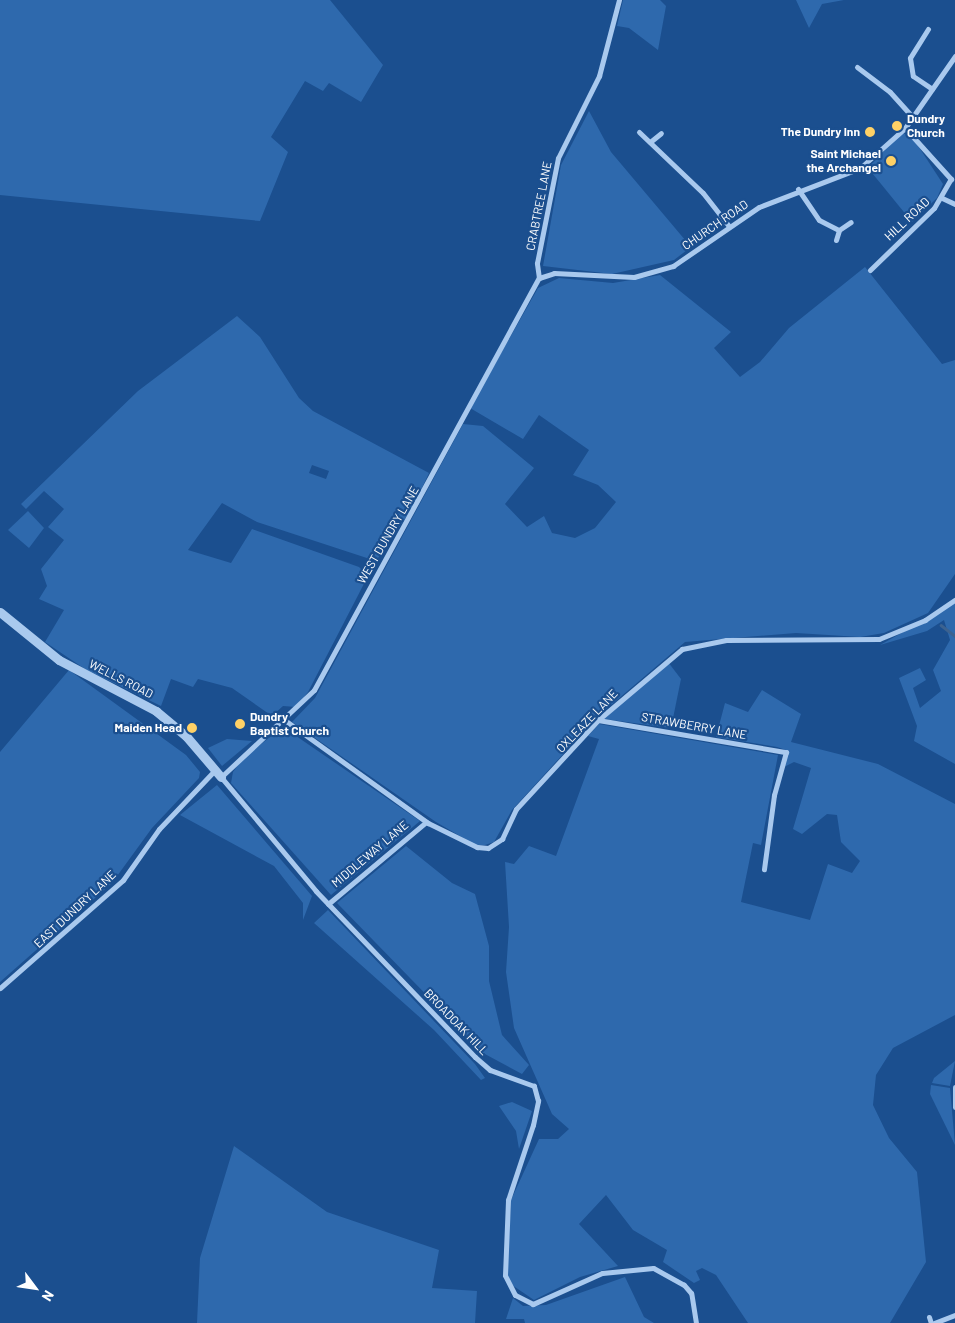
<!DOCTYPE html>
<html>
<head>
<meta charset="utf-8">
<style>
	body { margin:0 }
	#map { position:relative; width:955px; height:1323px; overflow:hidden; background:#1b4f8f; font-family:Barlow,sans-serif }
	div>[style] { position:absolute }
	.green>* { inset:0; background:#2e69ad }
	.stream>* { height:2.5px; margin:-1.25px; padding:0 1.25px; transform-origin:1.25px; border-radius:1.25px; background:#3c6290 }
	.minor>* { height:5px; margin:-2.5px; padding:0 2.5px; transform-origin:2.5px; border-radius:2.5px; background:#a9c9ee }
	.tertiary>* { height:9px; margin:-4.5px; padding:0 4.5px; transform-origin:4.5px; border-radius:4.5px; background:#a9c9ee }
	.dots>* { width:14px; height:14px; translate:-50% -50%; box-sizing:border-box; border:2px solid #1b4f8f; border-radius:50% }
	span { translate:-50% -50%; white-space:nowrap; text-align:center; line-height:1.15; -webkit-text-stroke:4.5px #1b4f8f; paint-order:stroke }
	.poi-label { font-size:12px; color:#fff; font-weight:700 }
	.left { translate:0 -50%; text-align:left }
	.right { translate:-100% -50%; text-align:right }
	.street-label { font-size:12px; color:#fff }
	.north { position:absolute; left:10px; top:1263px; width:50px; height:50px; -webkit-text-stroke:4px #1b4f8f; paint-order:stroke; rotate:121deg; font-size:14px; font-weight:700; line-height:20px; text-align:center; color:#fff }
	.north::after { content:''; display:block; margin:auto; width:18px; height:22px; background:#fff; clip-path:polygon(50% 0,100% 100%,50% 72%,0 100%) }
</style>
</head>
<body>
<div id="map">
	<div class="green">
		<i style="clip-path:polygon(0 0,330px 0,383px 65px,361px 102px,329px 83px,323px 91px,305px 81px,271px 137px,288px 152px,260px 221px,0 195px)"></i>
		<i style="clip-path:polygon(623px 0,660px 0,666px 6px,658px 50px,629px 28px,617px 26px)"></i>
		<i style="clip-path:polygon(796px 0,844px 0,822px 4px,809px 28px)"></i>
		<i style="clip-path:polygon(589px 111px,611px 152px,691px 247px,674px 260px,612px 274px,543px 266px,561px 165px)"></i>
		<i style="clip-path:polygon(901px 133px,911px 135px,943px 184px,937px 198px,912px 222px,868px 168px)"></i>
		<i style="clip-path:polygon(865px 267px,942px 364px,955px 360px,955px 574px,928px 613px,884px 633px,860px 637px,796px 633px,685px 642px,597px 717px,512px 810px,494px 842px,485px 845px,477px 846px,436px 822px,292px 722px,315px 698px,463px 424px,483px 426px,534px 468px,505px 504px,527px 527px,544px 516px,552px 533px,575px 538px,595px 528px,616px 502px,598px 485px,573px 475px,589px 450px,539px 415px,523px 439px,470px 408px,538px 288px,559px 278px,613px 283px,660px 275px,731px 332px,714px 348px,740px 377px,760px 362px,789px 328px)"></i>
		<i style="clip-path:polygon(evenodd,237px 316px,260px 337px,299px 398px,313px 411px,429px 473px,413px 507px,376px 561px,257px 522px,222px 503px,188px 550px,231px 563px,252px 529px,359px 567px,368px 576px,308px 692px,296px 707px,283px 706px,272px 716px,232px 688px,198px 679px,193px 687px,171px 679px,161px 706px,85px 669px,45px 642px,64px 610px,39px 599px,47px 586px,41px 569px,64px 540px,48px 527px,64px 509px,44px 491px,26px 509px,21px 504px,138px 391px,237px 316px,312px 465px,329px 471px,326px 479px,309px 473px,312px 465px)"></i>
		<i style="clip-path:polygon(28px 511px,44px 528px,29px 548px,8px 530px)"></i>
		<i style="clip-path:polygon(955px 603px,955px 764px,914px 741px,917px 726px,899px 678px,920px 668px,926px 680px,913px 688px,920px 708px,941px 691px,933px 670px,950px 640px,944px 620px,927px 631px,880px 645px)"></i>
		<i style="clip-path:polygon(668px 662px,681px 679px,671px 728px,604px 719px)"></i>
		<i style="clip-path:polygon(69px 670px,186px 755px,200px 772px,199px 778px,152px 828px,112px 883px,0 982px,0 752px)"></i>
		<i style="clip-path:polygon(762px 690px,801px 714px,791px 742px,878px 764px,955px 804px,955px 1015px,893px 1048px,876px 1075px,873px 1105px,889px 1138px,917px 1172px,926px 1262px,890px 1323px,748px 1323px,716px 1275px,702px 1268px,696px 1271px,700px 1280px,694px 1283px,663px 1262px,667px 1250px,633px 1230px,606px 1195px,579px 1224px,618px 1266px,580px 1277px,534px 1300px,512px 1285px,507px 1275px,511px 1200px,539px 1139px,558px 1139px,569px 1129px,552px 1114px,514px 1028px,506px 972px,509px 927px,505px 862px,514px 864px,529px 846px,556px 856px,599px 739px,588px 736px,599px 724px,778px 755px,761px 845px,753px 843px,741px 902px,810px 920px,828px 864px,852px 873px,860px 861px,841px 842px,837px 815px,827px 814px,802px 834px,793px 829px,811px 768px,794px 762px,784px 767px,789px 751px,777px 747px,716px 737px,725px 703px,748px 712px)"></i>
		<i style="clip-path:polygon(283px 727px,420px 821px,331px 895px,231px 783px,233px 772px,243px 758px)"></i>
		<i style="clip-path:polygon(227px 739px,252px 741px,222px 766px,208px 748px)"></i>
		<i style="clip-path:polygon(217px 785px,312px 896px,303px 920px,303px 903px,274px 866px,180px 815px)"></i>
		<i style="clip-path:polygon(406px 846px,452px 883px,475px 894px,489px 946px,489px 981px,502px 1035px,529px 1065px,522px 1074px,483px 1053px,337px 903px)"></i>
		<i style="clip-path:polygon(328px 910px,475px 1064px,485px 1078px,481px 1080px,434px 1030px,314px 923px)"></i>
		<i style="clip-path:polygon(955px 1061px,950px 1086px,932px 1083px,934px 1078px)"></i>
		<i style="clip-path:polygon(931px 1085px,950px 1088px,955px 1145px,930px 1094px)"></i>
		<i style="clip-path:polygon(512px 1102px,532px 1111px,519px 1149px,516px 1131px,499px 1106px)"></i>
		<i style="clip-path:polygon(234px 1146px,327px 1212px,439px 1250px,432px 1288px,477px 1291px,475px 1323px,197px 1323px,200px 1258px)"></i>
		<i style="clip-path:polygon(625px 1277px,644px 1317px,654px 1323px,525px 1323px,524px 1319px,506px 1319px,513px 1298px,523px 1306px,546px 1305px)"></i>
	</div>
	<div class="stream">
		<i style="left:941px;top:625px;width:18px;rotate:38deg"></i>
	</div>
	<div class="minor">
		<i style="left:928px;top:29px;width:34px;rotate:122deg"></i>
		<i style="left:910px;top:58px;width:18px;rotate:81deg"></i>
		<i style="left:913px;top:76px;width:23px;rotate:34deg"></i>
		<i style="left:857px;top:67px;width:41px;rotate:37.1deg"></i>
		<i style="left:890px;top:92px;width:31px;rotate:48deg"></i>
		<i style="left:905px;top:128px;width:88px;rotate:-55.2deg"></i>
		<i style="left:639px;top:132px;width:88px;rotate:43.6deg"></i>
		<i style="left:703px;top:193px;width:41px;rotate:52deg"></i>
		<i style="left:650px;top:142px;width:14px;rotate:-39deg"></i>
		<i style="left:798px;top:189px;width:37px;rotate:56deg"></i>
		<i style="left:819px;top:220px;width:22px;rotate:27deg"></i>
		<i style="left:942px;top:198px;width:14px;rotate:25deg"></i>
		<i style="left:836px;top:240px;width:10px;rotate:-73deg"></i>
		<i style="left:839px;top:230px;width:14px;rotate:-34deg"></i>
		<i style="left:870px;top:270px;width:89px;rotate:-44.1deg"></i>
		<i style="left:934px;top:208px;width:34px;rotate:-60deg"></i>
		<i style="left:539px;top:278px;width:15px;rotate:-98deg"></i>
		<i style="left:537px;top:263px;width:107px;rotate:-78.7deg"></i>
		<i style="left:558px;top:158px;width:92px;rotate:-63.4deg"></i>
		<i style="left:599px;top:76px;width:79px;rotate:-75.3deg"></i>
		<i style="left:598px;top:720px;width:191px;rotate:9.7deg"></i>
		<i style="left:786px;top:752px;width:45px;rotate:105.6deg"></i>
		<i style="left:774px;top:795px;width:75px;rotate:97.7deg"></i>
		<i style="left:286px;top:721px;width:175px;rotate:35.7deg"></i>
		<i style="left:428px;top:823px;width:55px;rotate:26.1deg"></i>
		<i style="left:477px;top:847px;width:11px;rotate:5deg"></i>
		<i style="left:488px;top:848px;width:17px;rotate:-33deg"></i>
		<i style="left:502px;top:839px;width:33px;rotate:-65deg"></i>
		<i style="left:516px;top:809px;width:121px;rotate:-47.3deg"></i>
		<i style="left:598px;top:720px;width:110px;rotate:-40.2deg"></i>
		<i style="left:682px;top:649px;width:45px;rotate:-11.6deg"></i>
		<i style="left:726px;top:640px;width:153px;rotate:-0.4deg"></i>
		<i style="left:879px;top:639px;width:50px;rotate:-22.4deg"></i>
		<i style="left:925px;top:620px;width:36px;rotate:-34deg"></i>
		<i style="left:328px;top:904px;width:128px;rotate:-39.9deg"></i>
		<i style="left:0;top:988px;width:164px;rotate:-41.3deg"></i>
		<i style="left:123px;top:880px;width:62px;rotate:-54.8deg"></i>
		<i style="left:159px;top:829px;width:81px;rotate:-46.5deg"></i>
		<i style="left:955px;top:1087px;width:20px;rotate:90deg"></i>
		<i style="left:929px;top:1317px;width:6px;rotate:72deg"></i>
		<i style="left:696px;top:1323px;width:30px;rotate:-99deg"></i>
		<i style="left:691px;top:1293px;width:11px;rotate:-131deg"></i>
		<i style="left:684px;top:1285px;width:35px;rotate:-151deg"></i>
		<i style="left:653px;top:1268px;width:51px;rotate:174.4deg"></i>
		<i style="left:602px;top:1273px;width:76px;rotate:155.8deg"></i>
		<i style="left:533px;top:1304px;width:20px;rotate:-153deg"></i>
		<i style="left:515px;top:1295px;width:22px;rotate:-117deg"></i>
		<i style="left:505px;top:1275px;width:75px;rotate:-87.7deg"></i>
		<i style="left:508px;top:1200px;width:79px;rotate:-71.6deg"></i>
		<i style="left:533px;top:1125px;width:25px;rotate:-78deg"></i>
		<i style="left:538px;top:1101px;width:16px;rotate:-105deg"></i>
		<i style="left:534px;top:1086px;width:47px;rotate:-160deg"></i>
		<i style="left:490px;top:1070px;width:20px;rotate:-139deg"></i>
		<i style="left:475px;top:1057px;width:230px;rotate:-133.8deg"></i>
		<i style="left:316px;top:891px;width:148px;rotate:-129.8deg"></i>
		<i style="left:221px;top:777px;width:127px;rotate:-43.1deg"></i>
		<i style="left:314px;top:690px;width:469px;rotate:-61.4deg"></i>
		<i style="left:539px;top:278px;width:16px;rotate:-18deg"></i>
		<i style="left:554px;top:273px;width:80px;rotate:2.9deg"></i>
		<i style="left:634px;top:277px;width:41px;rotate:-15.8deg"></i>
		<i style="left:673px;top:266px;width:104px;rotate:-34.5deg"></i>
		<i style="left:759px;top:207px;width:108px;rotate:-21.1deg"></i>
		<i style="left:860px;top:168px;width:60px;rotate:-41.6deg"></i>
		<i style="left:905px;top:128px;width:69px;rotate:48deg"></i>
		<i style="left:934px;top:1323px;width:22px;rotate:-21deg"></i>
	</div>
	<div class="tertiary">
		<i style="left:0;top:612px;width:76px;rotate:39.1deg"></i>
		<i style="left:59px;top:660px;width:110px;rotate:27.7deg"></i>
		<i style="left:156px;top:711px;width:39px;rotate:40deg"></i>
		<i style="left:186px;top:736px;width:54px;rotate:49.5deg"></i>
	</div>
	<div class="dots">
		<i style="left:897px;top:126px;background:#ffd166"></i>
		<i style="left:870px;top:132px;background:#ffd166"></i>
		<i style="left:891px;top:161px;background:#ffd166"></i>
		<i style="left:240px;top:724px;background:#ffd166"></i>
		<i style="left:192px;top:728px;background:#ffd166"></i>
	</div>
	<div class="poi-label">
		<span class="left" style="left:907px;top:126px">Dundry<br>Church</span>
		<span class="right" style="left:860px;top:132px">The Dundry Inn</span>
		<span class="right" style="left:881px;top:161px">Saint Michael<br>the Archangel</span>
		<span class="left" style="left:250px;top:724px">Dundry<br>Baptist Church</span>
		<span class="right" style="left:182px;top:728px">Maiden Head</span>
	</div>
	<div class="street-label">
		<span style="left:539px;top:206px;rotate:-79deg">CRABTREE LANE</span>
		<span style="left:907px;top:219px;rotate:-43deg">HILL ROAD</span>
		<span style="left:715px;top:225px;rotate:-35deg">CHURCH ROAD</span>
		<span style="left:388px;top:535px;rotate:-60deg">WEST DUNDRY LANE</span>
		<span style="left:121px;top:679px;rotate:27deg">WELLS ROAD</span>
		<span style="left:587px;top:721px;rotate:-46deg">OXLEAZE LANE</span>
		<span style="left:694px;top:726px;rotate:10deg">STRAWBERRY LANE</span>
		<span style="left:370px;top:854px;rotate:-40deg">MIDDLEWAY LANE</span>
		<span style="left:75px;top:909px;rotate:-43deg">EAST DUNDRY LANE</span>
		<span style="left:456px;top:1022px;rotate:46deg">BROADOAK HILL</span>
	</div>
	<div class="north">N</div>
</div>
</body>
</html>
